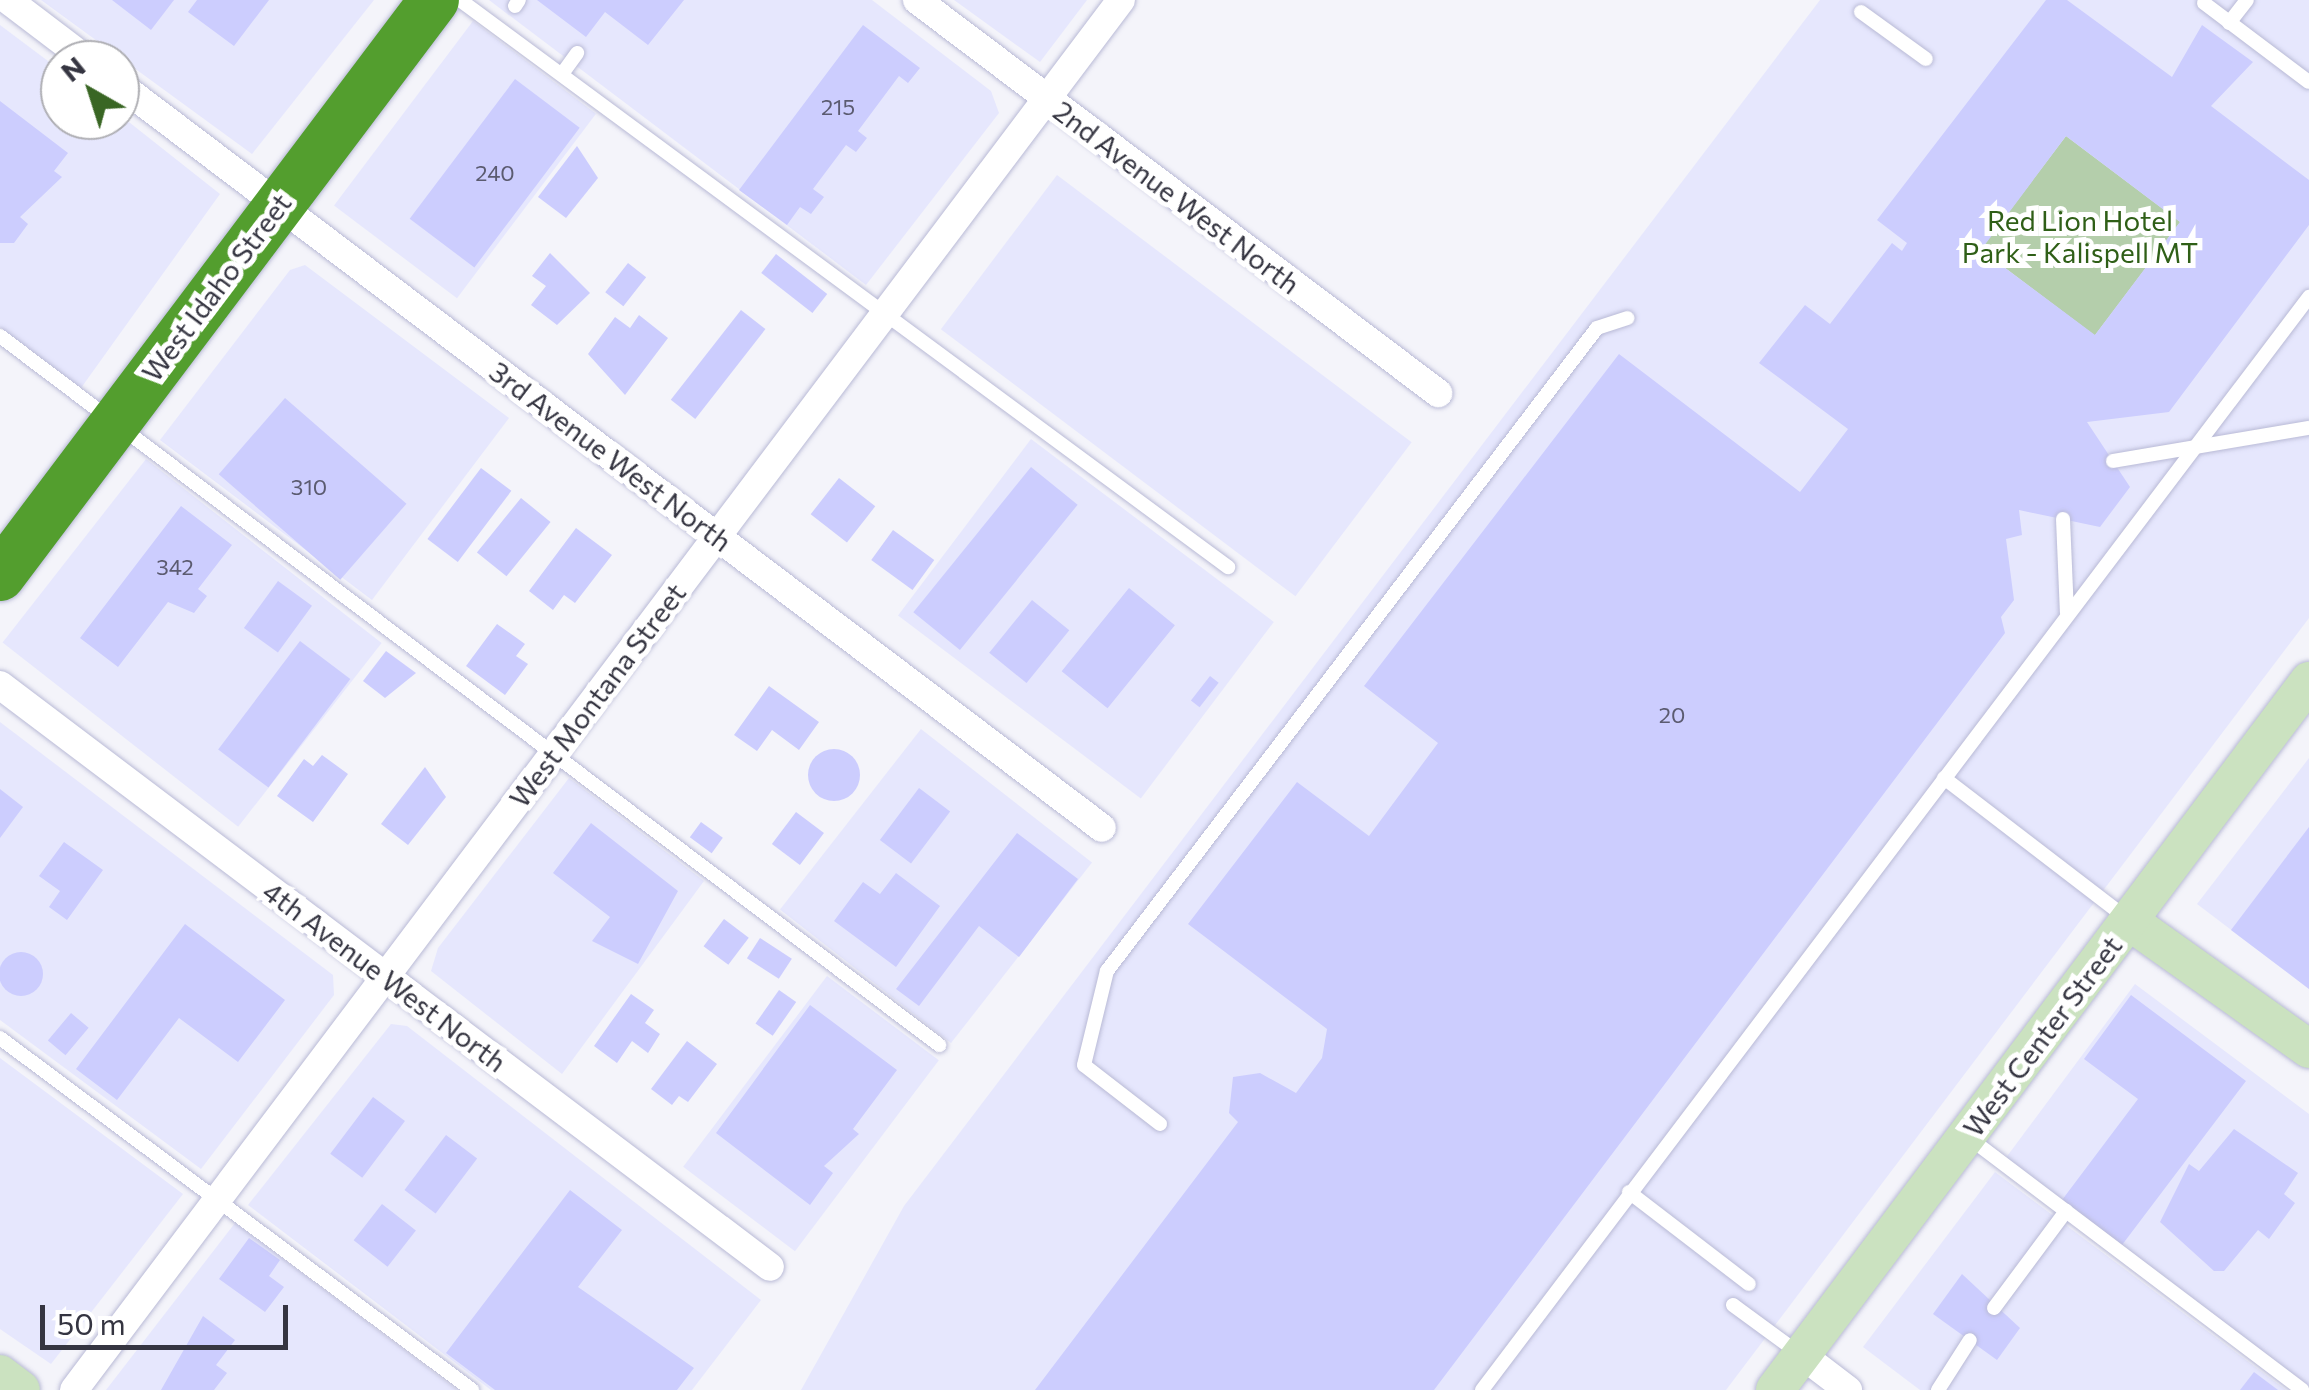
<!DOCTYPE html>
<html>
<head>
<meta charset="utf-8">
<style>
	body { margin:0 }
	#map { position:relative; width:2309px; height:1390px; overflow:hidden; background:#f4f4fa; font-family:Commissioner,sans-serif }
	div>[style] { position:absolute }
	.built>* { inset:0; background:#e6e7fd; transform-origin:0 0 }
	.green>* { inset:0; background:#b4ceab; transform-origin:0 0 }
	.building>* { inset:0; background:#cccdfe; transform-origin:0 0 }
	.round { border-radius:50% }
	.roads { filter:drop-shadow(0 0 2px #b9bad6) drop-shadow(0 0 2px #b9bad6) }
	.lane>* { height:14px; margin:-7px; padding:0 7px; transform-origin:7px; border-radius:7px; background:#fff }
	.street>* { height:28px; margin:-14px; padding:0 14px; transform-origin:14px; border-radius:14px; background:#fff }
	.secondary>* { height:38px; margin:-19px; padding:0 19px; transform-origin:19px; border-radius:19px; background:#cbe2c0 }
	.highway>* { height:50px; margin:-25px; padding:0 25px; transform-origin:25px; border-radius:25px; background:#539e2e }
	span { translate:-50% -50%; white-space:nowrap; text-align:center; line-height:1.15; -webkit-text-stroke:10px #fff; paint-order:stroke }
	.number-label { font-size:22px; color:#5b5b70 }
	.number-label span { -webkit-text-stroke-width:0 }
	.street-label { font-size:28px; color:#353541 }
	.park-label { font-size:28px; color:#2f5f17 }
	.north { position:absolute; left:40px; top:40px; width:100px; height:100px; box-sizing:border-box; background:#fff; border:2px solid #aeaeb3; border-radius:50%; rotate:321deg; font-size:28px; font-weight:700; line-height:40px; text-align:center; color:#353541 }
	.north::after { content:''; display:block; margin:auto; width:35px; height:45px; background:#396624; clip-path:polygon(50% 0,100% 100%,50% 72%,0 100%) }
	.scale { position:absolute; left:40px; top:1305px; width:248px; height:45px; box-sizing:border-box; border:5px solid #353541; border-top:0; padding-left:12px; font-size:30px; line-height:35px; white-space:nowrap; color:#353541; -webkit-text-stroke:8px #fff; paint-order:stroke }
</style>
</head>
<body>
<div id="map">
	<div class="built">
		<i style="clip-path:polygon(41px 0,374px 0,252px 154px)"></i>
		<i style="clip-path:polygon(489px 0,872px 0,991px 91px,999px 113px,866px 285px)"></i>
		<i style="clip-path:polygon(954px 0,1087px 0,1040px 62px)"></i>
		<i style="clip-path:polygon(1820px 0,2309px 0,2309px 618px,1726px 1390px,801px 1390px,904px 1206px)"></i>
		<i style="left:473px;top:21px;width:154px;height:231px;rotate:37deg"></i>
		<i style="clip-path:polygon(0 25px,60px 70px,60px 120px,120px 115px,220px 194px,81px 388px,0 327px)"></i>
		<i style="left:1057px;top:175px;width:444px;height:193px;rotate:37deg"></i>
		<i style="clip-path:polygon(305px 265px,509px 418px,372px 600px,160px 440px,290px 270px)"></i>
		<i style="left:1031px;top:439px;width:304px;height:221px;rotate:37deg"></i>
		<i style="left:146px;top:459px;width:299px;height:233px;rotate:38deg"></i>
		<i style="clip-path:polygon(0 722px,333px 975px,334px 995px,201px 1169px,0 1020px)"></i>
		<i style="left:921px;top:729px;width:217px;height:229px;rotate:38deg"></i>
		<i style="clip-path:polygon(2309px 758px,2309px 989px,2197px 904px)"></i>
		<i style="clip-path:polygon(569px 778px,704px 881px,562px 1074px,431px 971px,438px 948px)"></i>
		<i style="left:827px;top:976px;width:140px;height:239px;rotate:37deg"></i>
		<i style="clip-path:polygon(2135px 984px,2309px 1114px,2309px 1386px,2005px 1159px)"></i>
		<i style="clip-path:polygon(391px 1024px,407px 1026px,761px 1300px,692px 1390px,491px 1390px,248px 1205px)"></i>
		<i style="clip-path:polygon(0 1058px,183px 1194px,51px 1364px,0 1329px)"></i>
		<i style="clip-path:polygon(1995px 1172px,2286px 1390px,1920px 1390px,1863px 1347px)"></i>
		<i style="clip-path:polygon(235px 1223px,457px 1390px,106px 1390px)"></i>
	</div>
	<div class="green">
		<i style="left:2066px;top:136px;width:143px;height:142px;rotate:37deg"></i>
	</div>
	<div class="building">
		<i style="clip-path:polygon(112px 0,174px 0,151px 30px)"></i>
		<i style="clip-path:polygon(197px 0,269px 0,234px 46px,188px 12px)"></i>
		<i style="clip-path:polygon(537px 0,684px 0,648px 45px,605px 12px,586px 37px)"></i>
		<i style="clip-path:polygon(evenodd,2046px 0,2067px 0,2172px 77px,2202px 25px,2253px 62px,2211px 106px,2309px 180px,2309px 225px,2169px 412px,2087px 422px,2130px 487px,2100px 527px,2019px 510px,2022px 535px,2006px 539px,2014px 600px,2001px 617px,2005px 633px,1434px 1390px,1035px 1390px,1238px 1122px,1229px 1113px,1233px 1077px,1260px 1073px,1296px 1093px,1322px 1058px,1327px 1029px,1188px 924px,1297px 782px,1369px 836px,1438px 743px,1364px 686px,1619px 354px,1800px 492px,1848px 429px,1759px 363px,1805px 305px,1830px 324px,1892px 243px,1902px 251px,1907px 243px,1877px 220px,2046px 0,2066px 136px,2180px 222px,2095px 335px,1981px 250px,2066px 136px)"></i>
		<i style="clip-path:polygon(863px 25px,920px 68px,908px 83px,899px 76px,858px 131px,867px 138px,856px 152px,846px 145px,813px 189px,824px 197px,811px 214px,800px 207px,787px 225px,739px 190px)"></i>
		<i style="left:515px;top:79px;width:81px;height:175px;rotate:37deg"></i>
		<i style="clip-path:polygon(0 101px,68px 153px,54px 171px,62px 177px,20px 217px,28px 224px,14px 243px,0 243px)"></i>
		<i style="clip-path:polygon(577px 146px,598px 178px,566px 218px,538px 197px)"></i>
		<i style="clip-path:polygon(550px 253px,590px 293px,557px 325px,531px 305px,546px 286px,532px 276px)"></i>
		<i style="left:776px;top:254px;width:65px;height:24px;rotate:38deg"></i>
		<i style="left:628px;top:263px;width:23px;height:37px;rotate:38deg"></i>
		<i style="left:741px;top:310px;width:31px;height:114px;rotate:38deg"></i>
		<i style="clip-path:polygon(639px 315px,668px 338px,625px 395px,588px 354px,615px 317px,630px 328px)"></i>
		<i style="left:285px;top:398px;width:161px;height:101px;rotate:41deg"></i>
		<i style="left:1031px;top:467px;width:60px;height:187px;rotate:39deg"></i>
		<i style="left:481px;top:468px;width:38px;height:89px;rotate:37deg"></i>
		<i style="left:839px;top:478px;width:46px;height:46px;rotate:38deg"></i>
		<i style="left:521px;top:498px;width:38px;height:70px;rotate:39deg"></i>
		<i style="clip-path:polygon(181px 506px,232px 545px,198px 589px,207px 596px,194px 613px,168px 602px,118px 667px,80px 638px)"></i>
		<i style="clip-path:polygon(576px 528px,612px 555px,575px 603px,564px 595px,553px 610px,529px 591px)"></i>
		<i style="left:893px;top:530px;width:51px;height:37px;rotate:36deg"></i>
		<i style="left:278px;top:581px;width:42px;height:58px;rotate:36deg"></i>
		<i style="left:1129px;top:588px;width:59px;height:107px;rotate:39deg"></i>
		<i style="left:1032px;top:600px;width:48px;height:68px;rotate:39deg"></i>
		<i style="clip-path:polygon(497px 624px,525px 644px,516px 656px,528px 664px,505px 695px,466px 666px)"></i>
		<i style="left:300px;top:641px;width:63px;height:136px;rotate:37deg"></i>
		<i style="clip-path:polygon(386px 651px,416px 673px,385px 698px,363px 681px)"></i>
		<i style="left:1210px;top:676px;width:11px;height:31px;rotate:38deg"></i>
		<i style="clip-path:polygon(769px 686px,819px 722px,799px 750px,772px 730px,757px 751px,734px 735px)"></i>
		<i class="round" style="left:808px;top:749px;width:52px;height:52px"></i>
		<i style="clip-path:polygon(322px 755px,348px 774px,313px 822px,277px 796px,304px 759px,313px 766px)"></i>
		<i style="clip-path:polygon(425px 767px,446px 797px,408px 845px,381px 824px)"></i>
		<i style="left:919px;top:788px;width:39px;height:65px;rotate:37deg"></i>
		<i style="clip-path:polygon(0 789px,23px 807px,0 838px)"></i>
		<i style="left:796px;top:812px;width:35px;height:40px;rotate:37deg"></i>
		<i style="left:701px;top:822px;width:27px;height:19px;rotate:36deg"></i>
		<i style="clip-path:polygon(591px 823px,678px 891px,638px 964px,592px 941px,610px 917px,553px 873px)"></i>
		<i style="clip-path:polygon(2309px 827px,2309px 989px,2231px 930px)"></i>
		<i style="clip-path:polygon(1017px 833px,1078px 879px,1019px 957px,979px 926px,919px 1006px,896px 989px)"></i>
		<i style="clip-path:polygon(64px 842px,103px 870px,67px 920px,49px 907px,60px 891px,39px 876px)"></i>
		<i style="clip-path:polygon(896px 873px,940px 906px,896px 967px,834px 921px,863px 882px,880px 894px)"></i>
		<i style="left:724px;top:919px;width:31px;height:34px;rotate:37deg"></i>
		<i style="clip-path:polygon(185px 924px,285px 1000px,238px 1062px,179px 1018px,117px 1100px,76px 1069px)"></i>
		<i style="left:760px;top:938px;width:38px;height:24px;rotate:33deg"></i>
		<i class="round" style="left:-1px;top:952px;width:44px;height:44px"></i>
		<i style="left:779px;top:990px;width:21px;height:41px;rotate:35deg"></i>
		<i style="clip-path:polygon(631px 994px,654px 1010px,645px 1023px,660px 1034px,648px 1053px,632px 1041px,617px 1063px,594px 1046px)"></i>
		<i style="clip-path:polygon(2131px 995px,2246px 1081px,2122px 1245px,2062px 1200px,2138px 1099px,2084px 1059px)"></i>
		<i style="clip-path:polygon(810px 1005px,897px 1070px,853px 1129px,859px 1134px,824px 1166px,833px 1173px,810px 1205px,716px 1133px)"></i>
		<i style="left:71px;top:1013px;width:23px;height:36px;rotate:40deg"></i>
		<i style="clip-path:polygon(687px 1041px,717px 1064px,688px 1102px,679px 1096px,672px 1105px,651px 1089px)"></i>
		<i style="left:373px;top:1097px;width:40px;height:71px;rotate:37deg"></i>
		<i style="clip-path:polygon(2234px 1129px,2298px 1173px,2284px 1194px,2295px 1203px,2269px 1239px,2258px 1230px,2224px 1271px,2214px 1271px,2160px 1222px,2189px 1164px,2199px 1171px)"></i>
		<i style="left:446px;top:1135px;width:39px;height:69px;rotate:37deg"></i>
		<i style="clip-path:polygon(570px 1190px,622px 1230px,578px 1287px,694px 1368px,677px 1390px,495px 1390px,446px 1353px)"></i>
		<i style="left:382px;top:1204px;width:43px;height:46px;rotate:38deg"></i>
		<i style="clip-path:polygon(249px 1238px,280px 1260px,269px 1276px,284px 1287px,265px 1312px,219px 1279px)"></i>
		<i style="clip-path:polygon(1962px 1274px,2020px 1328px,1997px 1360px,1933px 1314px)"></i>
		<i style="clip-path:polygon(203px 1316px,235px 1340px,216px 1365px,227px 1373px,214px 1390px,161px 1390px)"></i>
		<i style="clip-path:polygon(2254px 1372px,2278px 1390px,2240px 1390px)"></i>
	</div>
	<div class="roads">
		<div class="lane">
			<i style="left:460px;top:0;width:955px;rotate:36.44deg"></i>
			<i style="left:2204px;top:3px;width:131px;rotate:37deg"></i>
			<i style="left:515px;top:6px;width:7px;rotate:-56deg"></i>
			<i style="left:1861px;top:12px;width:80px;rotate:35.9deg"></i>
			<i style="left:2229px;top:23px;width:29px;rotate:-52deg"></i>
			<i style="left:562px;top:74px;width:26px;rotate:-54deg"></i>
			<i style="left:0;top:336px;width:1177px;rotate:37.05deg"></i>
			<i style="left:2113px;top:461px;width:199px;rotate:-9.6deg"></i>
			<i style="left:2063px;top:519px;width:94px;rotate:87.6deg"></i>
			<i style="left:1944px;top:778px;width:233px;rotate:37.5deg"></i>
			<i style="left:0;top:1038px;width:589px;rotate:36.71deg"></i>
			<i style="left:1160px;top:1124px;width:96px;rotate:-142.2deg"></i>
			<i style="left:1084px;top:1065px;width:97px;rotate:-76.3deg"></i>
			<i style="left:1107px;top:971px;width:808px;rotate:-52.69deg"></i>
			<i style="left:1597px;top:328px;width:32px;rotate:-18deg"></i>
			<i style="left:1968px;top:1137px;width:419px;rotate:37.1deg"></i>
			<i style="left:1629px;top:1192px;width:151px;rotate:37.5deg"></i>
			<i style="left:1733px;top:1305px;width:84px;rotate:36.3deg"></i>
			<i style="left:1994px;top:1308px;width:121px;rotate:-53.4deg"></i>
			<i style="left:1482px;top:1390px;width:1371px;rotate:-52.89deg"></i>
			<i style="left:1938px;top:1390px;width:59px;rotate:-57.4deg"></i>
		</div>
		<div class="street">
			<i style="left:8px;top:0;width:99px;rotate:37.2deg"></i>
			<i style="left:917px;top:0;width:653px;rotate:37.03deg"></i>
			<i style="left:120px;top:85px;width:1231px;rotate:37.11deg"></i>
			<i style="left:0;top:685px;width:965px;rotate:37.08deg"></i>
			<i style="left:1802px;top:1355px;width:58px;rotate:37.3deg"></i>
			<i style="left:74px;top:1390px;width:1740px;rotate:-53.01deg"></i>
		</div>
		<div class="secondary">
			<i style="left:2129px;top:921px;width:221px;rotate:35.4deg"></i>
			<i style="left:0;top:1374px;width:26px;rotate:37deg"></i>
			<i style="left:1775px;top:1390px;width:888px;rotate:-53.01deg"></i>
		</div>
		<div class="highway">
			<i style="left:0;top:576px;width:721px;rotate:-53deg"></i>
		</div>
	</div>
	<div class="number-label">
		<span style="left:838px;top:107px">215</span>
		<span style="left:495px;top:173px">240</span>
		<span style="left:309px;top:487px">310</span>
		<span style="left:175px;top:567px">342</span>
		<span style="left:1672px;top:715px">20</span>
	</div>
	<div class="street-label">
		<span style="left:1177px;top:197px;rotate:37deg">2nd Avenue West North</span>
		<span style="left:216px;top:287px;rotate:-53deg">West Idaho Street</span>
		<span style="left:611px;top:456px;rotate:37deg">3rd Avenue West North</span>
		<span style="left:597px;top:695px;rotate:-53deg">West Montana Street</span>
		<span style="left:385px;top:976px;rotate:37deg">4th Avenue West North</span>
		<span style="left:2042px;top:1036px;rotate:-53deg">West Center Street</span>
	</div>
	<div class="park-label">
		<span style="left:2080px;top:236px">Red Lion Hotel<br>Park - Kalispell MT</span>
	</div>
	<div class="north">N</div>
	<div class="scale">50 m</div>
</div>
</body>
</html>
